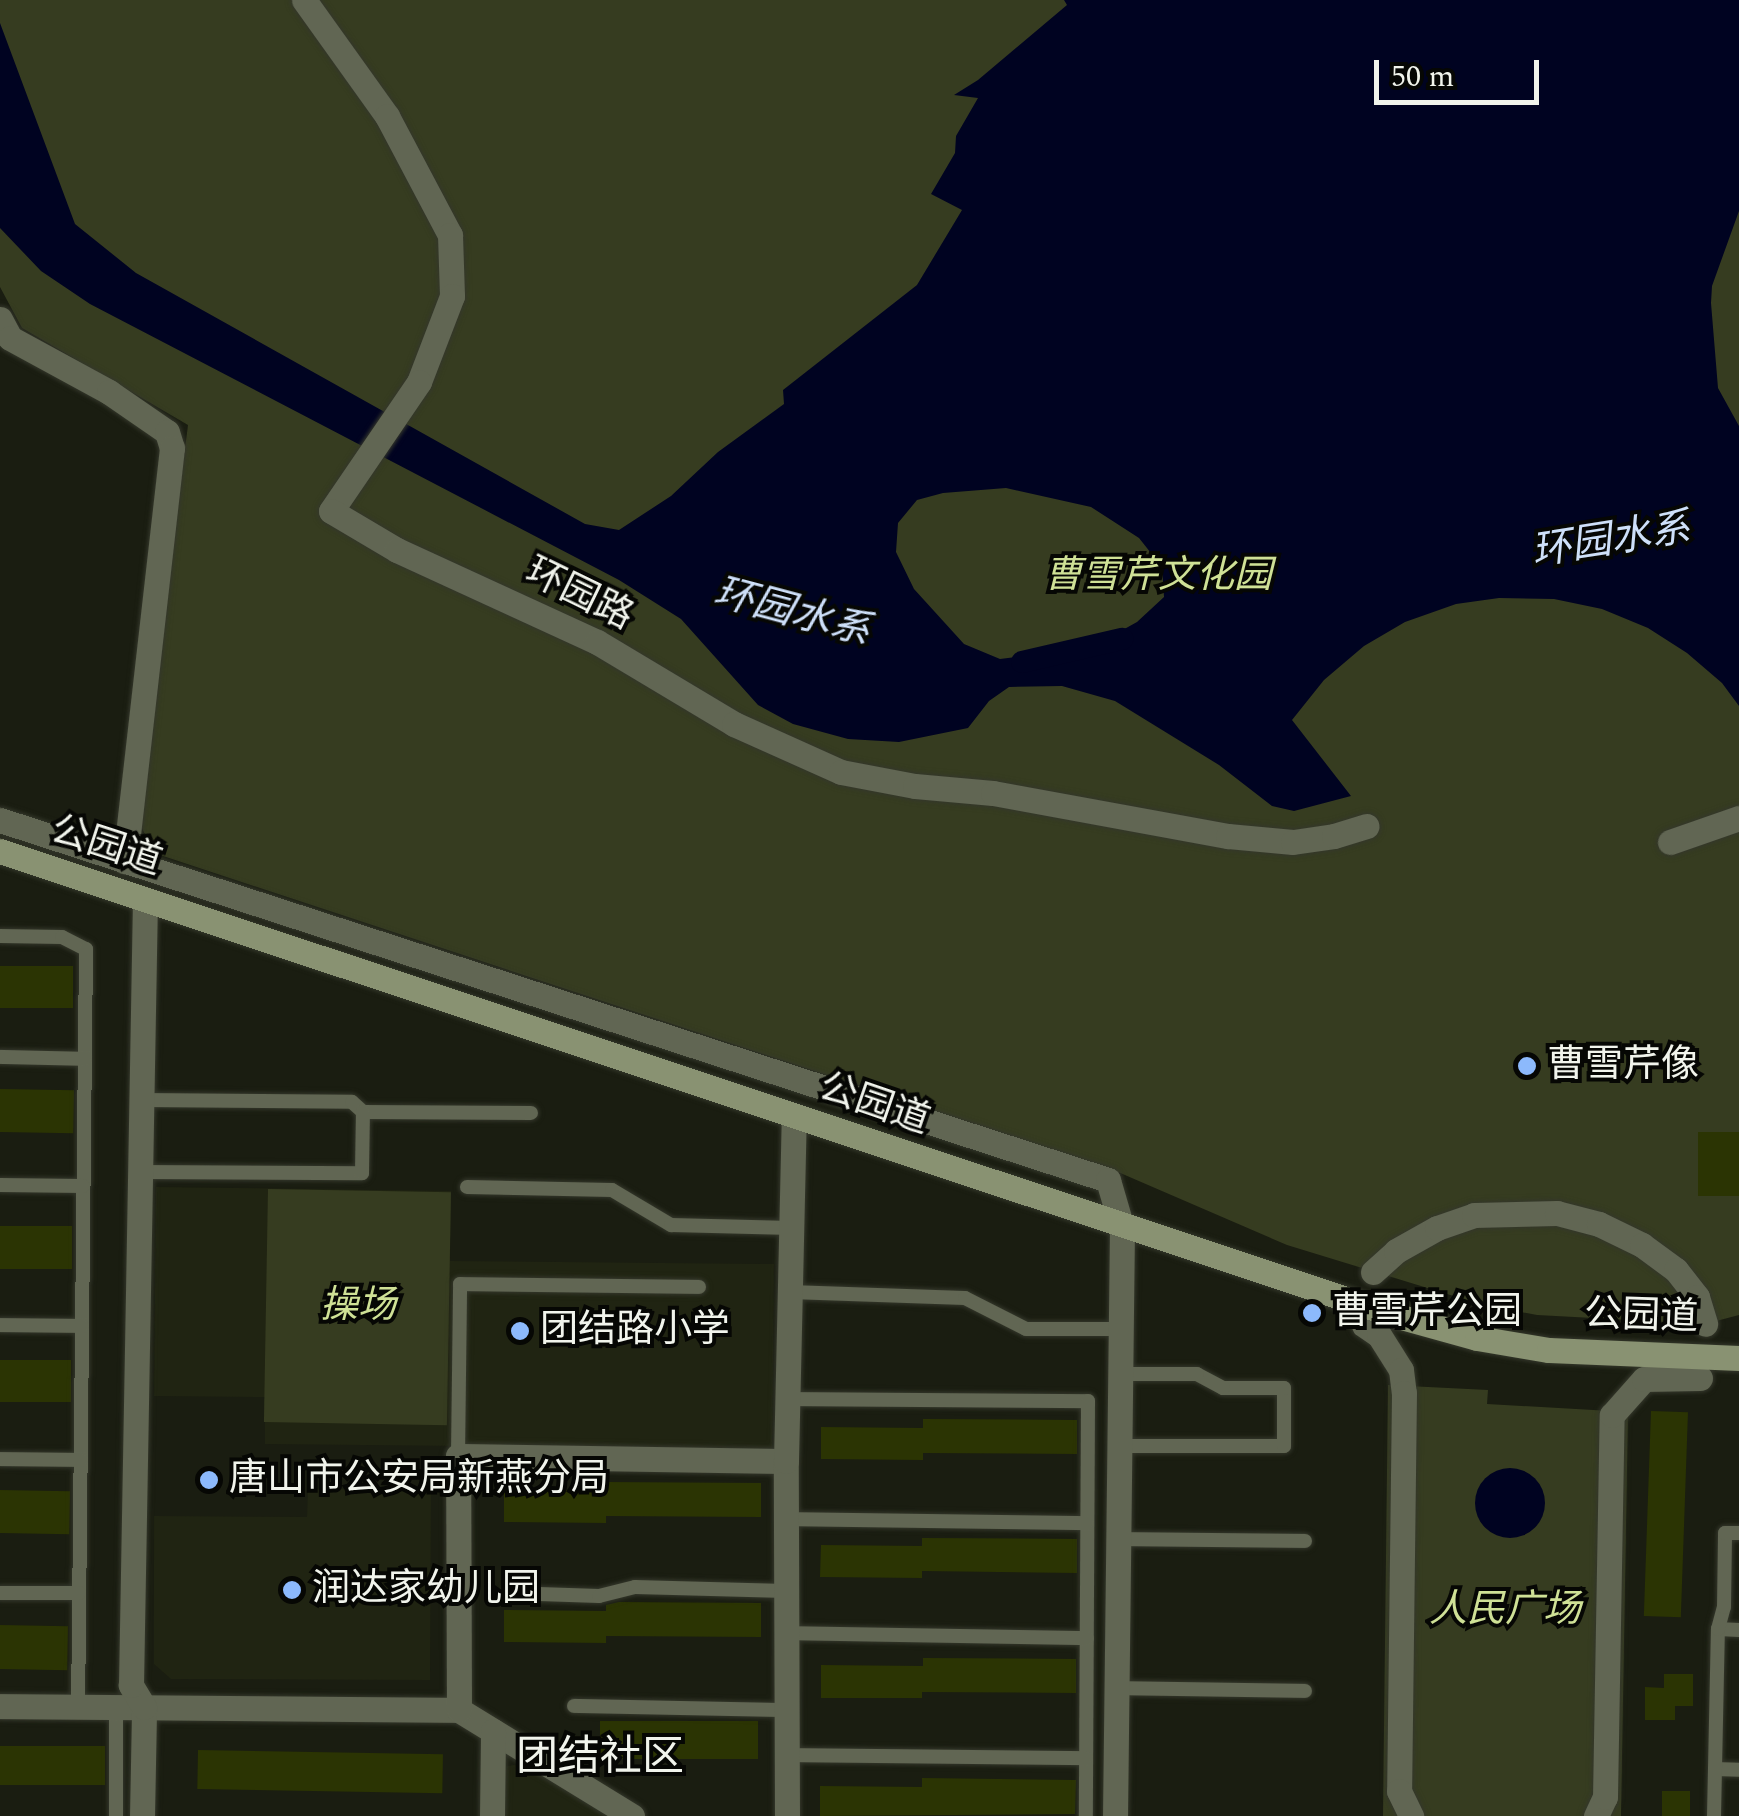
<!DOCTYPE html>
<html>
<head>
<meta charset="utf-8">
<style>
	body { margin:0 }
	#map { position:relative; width:1739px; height:1816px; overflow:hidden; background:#1a1d11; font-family:Spectral,"Noto Sans SC",serif }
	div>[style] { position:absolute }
	.built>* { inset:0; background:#202412 }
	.green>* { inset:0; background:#363c20; transform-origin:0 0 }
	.water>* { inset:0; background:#000321 }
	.round { border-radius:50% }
	.canal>* { height:22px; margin:-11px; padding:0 11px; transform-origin:11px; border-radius:11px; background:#000321 }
	.building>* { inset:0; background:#2b3403; transform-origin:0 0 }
	.roads { filter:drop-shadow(0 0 2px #34372b) drop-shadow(0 0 2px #34372b) }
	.lane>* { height:14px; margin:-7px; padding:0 7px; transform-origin:7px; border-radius:7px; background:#616653 }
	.street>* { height:25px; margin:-12.5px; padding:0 12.5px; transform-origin:12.5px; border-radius:12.5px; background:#616653 }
	.secondary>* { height:25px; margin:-12.5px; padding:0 12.5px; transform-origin:12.5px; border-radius:12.5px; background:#899272 }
	.dots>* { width:28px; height:28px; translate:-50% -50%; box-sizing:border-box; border:5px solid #060704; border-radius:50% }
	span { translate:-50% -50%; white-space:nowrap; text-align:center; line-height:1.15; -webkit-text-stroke:8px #060704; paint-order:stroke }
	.park-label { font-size:38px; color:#cfe196; font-style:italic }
	.street-label { font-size:38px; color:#f1f4ec }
	.poi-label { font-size:38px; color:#f1f4ec }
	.left { translate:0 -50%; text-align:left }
	.water-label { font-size:40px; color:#cee0f9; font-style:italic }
	.quarter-label { font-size:42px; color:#f1f4ec }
	.scale { position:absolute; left:1374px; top:60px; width:165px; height:45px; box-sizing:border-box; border:5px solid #f1f4ec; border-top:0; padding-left:12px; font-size:30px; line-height:35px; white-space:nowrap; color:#f1f4ec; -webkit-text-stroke:8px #060704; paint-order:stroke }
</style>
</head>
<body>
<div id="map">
	<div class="built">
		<i style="clip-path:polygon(156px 1187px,451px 1191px,450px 1261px,774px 1264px,772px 1449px,265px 1444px,265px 1397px,154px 1396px)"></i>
		<i style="clip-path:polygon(308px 1489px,431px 1490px,430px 1680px,171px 1679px,154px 1664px,154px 1516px,307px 1517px)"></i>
		<i style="clip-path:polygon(514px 1765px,528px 1765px,608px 1816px,498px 1816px,503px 1767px)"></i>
	</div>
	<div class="green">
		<i style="clip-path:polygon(0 0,1739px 0,1739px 1315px,1705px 1324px,1537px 1315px,1483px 1305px,1287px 1245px,1111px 1169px,154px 853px,138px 820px,188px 425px,22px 328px,0 287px)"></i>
		<i style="left:268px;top:1189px;width:183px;height:233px;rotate:1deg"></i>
		<i style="clip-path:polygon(1388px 1385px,1488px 1390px,1487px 1404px,1628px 1412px,1621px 1816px,1383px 1816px)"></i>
	</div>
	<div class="water">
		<i style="clip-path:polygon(evenodd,1064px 0,1739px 0,1739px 211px,1712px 286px,1711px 303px,1718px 388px,1739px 426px,1739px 706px,1722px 683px,1687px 653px,1648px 628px,1602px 609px,1554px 599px,1499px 598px,1456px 604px,1405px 622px,1364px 646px,1324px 680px,1292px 720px,1351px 796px,1294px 811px,1272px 806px,1219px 765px,1115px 701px,1062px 686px,1009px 687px,989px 701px,968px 728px,899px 742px,848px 739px,793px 724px,758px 705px,681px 619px,619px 580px,90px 304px,41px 271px,0 228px,0 23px,75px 224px,136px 273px,585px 524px,619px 530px,671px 496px,718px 452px,784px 404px,783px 390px,917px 285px,962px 210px,931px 194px,955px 153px,956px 136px,978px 98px,954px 95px,978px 80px,1067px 5px,1064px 0,1006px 488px,1091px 507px,1139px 538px,1162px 567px,1164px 597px,1137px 622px,1092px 647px,1000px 659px,964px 644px,914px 589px,896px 552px,898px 523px,917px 500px,943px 493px,1006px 488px)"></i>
		<i class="round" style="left:1475px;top:1468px;width:70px;height:70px"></i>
	</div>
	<div class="canal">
		<i style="left:1022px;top:662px;width:103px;rotate:-13deg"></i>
	</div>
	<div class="building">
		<i style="left:0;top:966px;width:73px;height:42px"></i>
		<i style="left:0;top:1089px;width:74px;height:43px;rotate:1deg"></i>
		<i style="left:1698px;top:1132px;width:41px;height:64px"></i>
		<i style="left:0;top:1226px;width:72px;height:43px"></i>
		<i style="left:0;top:1360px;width:71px;height:42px"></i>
		<i style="left:1651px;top:1411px;width:37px;height:205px;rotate:2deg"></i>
		<i style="clip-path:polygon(923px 1419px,1077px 1420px,1077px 1454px,923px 1453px,923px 1460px,821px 1459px,821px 1427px,923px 1428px)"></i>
		<i style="clip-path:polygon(606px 1482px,761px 1483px,761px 1517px,606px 1516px,606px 1523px,504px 1522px,504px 1490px,606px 1490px)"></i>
		<i style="left:0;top:1490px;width:70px;height:43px;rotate:1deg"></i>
		<i style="clip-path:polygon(922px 1538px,1077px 1539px,1077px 1573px,922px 1571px,922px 1578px,820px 1577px,821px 1545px,922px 1546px)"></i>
		<i style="clip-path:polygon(619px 1602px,761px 1603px,761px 1637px,606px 1636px,606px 1643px,504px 1642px,504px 1610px,606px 1611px,606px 1605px)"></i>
		<i style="left:0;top:1625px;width:68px;height:44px;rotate:1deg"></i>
		<i style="clip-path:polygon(923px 1658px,1076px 1659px,1076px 1693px,922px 1692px,922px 1698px,821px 1698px,821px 1665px,923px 1666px)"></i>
		<i style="clip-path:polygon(1664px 1674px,1693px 1674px,1693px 1706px,1675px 1706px,1675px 1720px,1645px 1720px,1645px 1687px,1664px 1688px)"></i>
		<i style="left:600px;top:1721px;width:158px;height:38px"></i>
		<i style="left:0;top:1746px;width:105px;height:39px"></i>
		<i style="left:198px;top:1750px;width:245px;height:39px;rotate:1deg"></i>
		<i style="clip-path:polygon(922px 1778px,1076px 1780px,1075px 1814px,820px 1816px,820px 1786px,922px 1787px)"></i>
		<i style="left:1662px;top:1791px;width:28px;height:25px"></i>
	</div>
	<div class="roads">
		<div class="lane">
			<i style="left:0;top:936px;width:62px;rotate:0.9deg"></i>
			<i style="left:62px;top:937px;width:27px;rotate:27deg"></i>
			<i style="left:86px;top:949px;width:758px;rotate:90.6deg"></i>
			<i style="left:0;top:1057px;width:85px;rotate:1.3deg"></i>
			<i style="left:141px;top:1100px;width:211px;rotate:0.5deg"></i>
			<i style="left:352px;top:1102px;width:15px;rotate:42deg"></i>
			<i style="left:363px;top:1112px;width:168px;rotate:0.3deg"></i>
			<i style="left:140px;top:1172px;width:222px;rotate:0.3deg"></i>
			<i style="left:362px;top:1173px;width:61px;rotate:-89.1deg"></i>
			<i style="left:0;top:1185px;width:83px;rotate:0.7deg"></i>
			<i style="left:467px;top:1187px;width:145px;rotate:1.2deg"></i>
			<i style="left:612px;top:1190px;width:69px;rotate:30.7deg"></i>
			<i style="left:671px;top:1225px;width:121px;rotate:1.4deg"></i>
			<i style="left:790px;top:1292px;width:175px;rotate:2deg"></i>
			<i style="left:965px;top:1298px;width:68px;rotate:26.9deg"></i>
			<i style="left:1026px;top:1329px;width:95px"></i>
			<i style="left:0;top:1325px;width:82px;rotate:0.7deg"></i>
			<i style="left:787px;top:1399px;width:301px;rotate:0.4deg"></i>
			<i style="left:1088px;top:1401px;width:415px;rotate:90.3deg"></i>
			<i style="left:1120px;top:1446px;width:164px"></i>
			<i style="left:1284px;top:1446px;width:58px;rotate:-90deg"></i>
			<i style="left:1284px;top:1388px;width:61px;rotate:180deg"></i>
			<i style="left:1223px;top:1388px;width:30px;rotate:-152deg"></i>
			<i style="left:1197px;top:1374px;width:77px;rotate:180deg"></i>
			<i style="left:458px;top:1456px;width:172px;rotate:-89.3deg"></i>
			<i style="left:460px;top:1284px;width:239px;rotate:0.7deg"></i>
			<i style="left:0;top:1459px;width:81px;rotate:0.7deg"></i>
			<i style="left:786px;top:1519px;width:301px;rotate:0.8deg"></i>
			<i style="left:1119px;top:1539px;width:186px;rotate:0.6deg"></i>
			<i style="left:0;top:1593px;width:79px"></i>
			<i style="left:509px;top:1593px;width:90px;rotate:1.9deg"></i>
			<i style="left:599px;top:1596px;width:37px;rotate:-14deg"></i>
			<i style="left:635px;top:1587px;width:151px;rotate:1.5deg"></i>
			<i style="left:1718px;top:1629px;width:21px;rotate:3deg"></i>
			<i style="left:787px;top:1633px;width:300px;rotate:1deg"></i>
			<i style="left:1117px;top:1688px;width:188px;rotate:0.9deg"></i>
			<i style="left:574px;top:1706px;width:213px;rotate:1.1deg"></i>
			<i style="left:787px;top:1755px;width:299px;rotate:0.6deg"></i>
			<i style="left:1715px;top:1769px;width:24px;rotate:2deg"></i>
			<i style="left:116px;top:1816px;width:109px;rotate:-90deg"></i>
			<i style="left:1714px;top:1816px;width:187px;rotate:-88.8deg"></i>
			<i style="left:1718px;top:1629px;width:23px;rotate:-75deg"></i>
			<i style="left:1724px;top:1607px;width:74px;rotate:-89.2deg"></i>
			<i style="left:1725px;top:1533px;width:14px"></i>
		</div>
		<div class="street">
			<i style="left:304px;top:0;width:143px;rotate:54.4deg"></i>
			<i style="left:387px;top:116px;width:135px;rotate:62.1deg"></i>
			<i style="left:450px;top:235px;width:61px;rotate:88.1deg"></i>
			<i style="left:452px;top:296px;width:92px;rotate:111deg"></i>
			<i style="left:419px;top:382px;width:156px;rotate:124.3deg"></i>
			<i style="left:331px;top:511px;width:77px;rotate:30.6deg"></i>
			<i style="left:397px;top:550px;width:220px;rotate:24.7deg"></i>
			<i style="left:597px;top:642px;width:160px;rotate:30.9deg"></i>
			<i style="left:734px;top:724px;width:117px;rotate:24.2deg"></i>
			<i style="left:841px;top:772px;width:75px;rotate:10.7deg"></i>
			<i style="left:915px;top:786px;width:78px;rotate:5.1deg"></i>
			<i style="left:993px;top:793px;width:239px;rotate:10.4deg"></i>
			<i style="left:1228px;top:836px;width:65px;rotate:5.3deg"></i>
			<i style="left:1293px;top:842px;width:41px;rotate:-8.3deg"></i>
			<i style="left:1334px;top:836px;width:34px;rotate:-17deg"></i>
			<i style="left:0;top:319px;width:21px;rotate:62deg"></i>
			<i style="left:10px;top:338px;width:113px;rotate:28.6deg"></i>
			<i style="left:109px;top:392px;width:70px;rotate:34.6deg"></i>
			<i style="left:167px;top:432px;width:17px;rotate:73deg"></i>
			<i style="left:172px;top:448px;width:416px;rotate:96.5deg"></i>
			<i style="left:0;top:820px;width:1165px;rotate:18deg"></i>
			<i style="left:1108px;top:1180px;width:50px;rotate:73.7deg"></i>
			<i style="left:1122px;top:1228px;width:588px;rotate:90.68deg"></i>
			<i style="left:1670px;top:842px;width:73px;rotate:-19.2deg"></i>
			<i style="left:1373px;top:1272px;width:31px;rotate:-42deg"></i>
			<i style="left:1396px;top:1251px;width:47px;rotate:-29.3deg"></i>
			<i style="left:1437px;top:1228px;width:39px;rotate:-19deg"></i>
			<i style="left:1474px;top:1215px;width:83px;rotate:-1.4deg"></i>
			<i style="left:1557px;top:1213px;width:43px;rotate:14.7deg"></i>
			<i style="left:1599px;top:1224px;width:48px;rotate:26deg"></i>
			<i style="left:1642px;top:1245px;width:42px;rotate:36.3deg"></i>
			<i style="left:1676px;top:1270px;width:34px;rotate:52deg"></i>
			<i style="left:1697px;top:1297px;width:28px;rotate:73deg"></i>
			<i style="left:1364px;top:1325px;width:18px;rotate:34deg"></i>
			<i style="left:1379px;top:1335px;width:41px;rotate:57.8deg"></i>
			<i style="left:1401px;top:1370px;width:23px;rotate:83deg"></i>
			<i style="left:1404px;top:1393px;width:398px;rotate:90.7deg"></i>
			<i style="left:1399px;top:1791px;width:28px;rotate:64deg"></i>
			<i style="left:0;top:1706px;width:459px;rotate:0.5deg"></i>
			<i style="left:459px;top:1710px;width:203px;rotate:31.5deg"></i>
			<i style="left:459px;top:1710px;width:254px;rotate:-90.2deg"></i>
			<i style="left:458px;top:1456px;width:328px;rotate:0.9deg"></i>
			<i style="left:142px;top:1816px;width:109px;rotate:-88.9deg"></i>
			<i style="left:144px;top:1707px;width:26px;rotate:-121deg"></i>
			<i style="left:131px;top:1685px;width:785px;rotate:-88.98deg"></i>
			<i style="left:492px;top:1816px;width:85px;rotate:-89.3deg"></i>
			<i style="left:787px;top:1816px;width:355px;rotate:-90.2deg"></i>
			<i style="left:786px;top:1461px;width:344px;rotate:-88.7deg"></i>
			<i style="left:1596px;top:1816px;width:21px;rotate:-65deg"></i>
			<i style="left:1605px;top:1797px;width:382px;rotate:-89deg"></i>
			<i style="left:1612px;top:1415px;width:48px;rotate:-48.4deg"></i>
			<i style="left:1644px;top:1379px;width:56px;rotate:-1deg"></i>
		</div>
		<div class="secondary">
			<i style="left:0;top:851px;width:1469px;rotate:18.41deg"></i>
			<i style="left:1394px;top:1315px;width:86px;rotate:15.5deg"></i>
			<i style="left:1477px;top:1338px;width:73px;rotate:9.5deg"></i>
			<i style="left:1549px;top:1350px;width:190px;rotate:2.4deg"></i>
		</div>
	</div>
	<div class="dots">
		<i style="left:1527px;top:1066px;background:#8cb9fc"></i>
		<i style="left:1312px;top:1313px;background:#8cb9fc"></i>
		<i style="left:520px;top:1331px;background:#8cb9fc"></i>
		<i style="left:209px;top:1480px;background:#8cb9fc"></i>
		<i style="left:292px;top:1590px;background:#8cb9fc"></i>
	</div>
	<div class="park-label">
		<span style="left:1158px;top:577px">曹雪芹文化园</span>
		<span style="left:358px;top:1307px">操场</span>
		<span style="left:1505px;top:1611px">人民广场</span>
	</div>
	<div class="street-label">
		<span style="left:579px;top:595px;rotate:26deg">环园路</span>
		<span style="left:106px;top:847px;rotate:18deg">公园道</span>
		<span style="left:874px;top:1105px;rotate:19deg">公园道</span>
		<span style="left:1641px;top:1317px;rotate:2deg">公园道</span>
	</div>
	<div class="poi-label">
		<span class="left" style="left:1547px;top:1066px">曹雪芹像</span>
		<span class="left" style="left:1332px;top:1313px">曹雪芹公园</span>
		<span class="left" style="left:540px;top:1331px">团结路小学</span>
		<span class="left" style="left:229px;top:1480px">唐山市公安局新燕分局</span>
		<span class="left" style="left:312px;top:1590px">润达家幼儿园</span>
	</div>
	<div class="water-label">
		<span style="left:1611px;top:541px;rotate:-9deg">环园水系</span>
		<span style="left:792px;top:613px;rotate:15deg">环园水系</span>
	</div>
	<div class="quarter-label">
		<span style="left:600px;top:1758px">团结社区</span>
	</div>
	<div class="scale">50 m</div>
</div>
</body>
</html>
